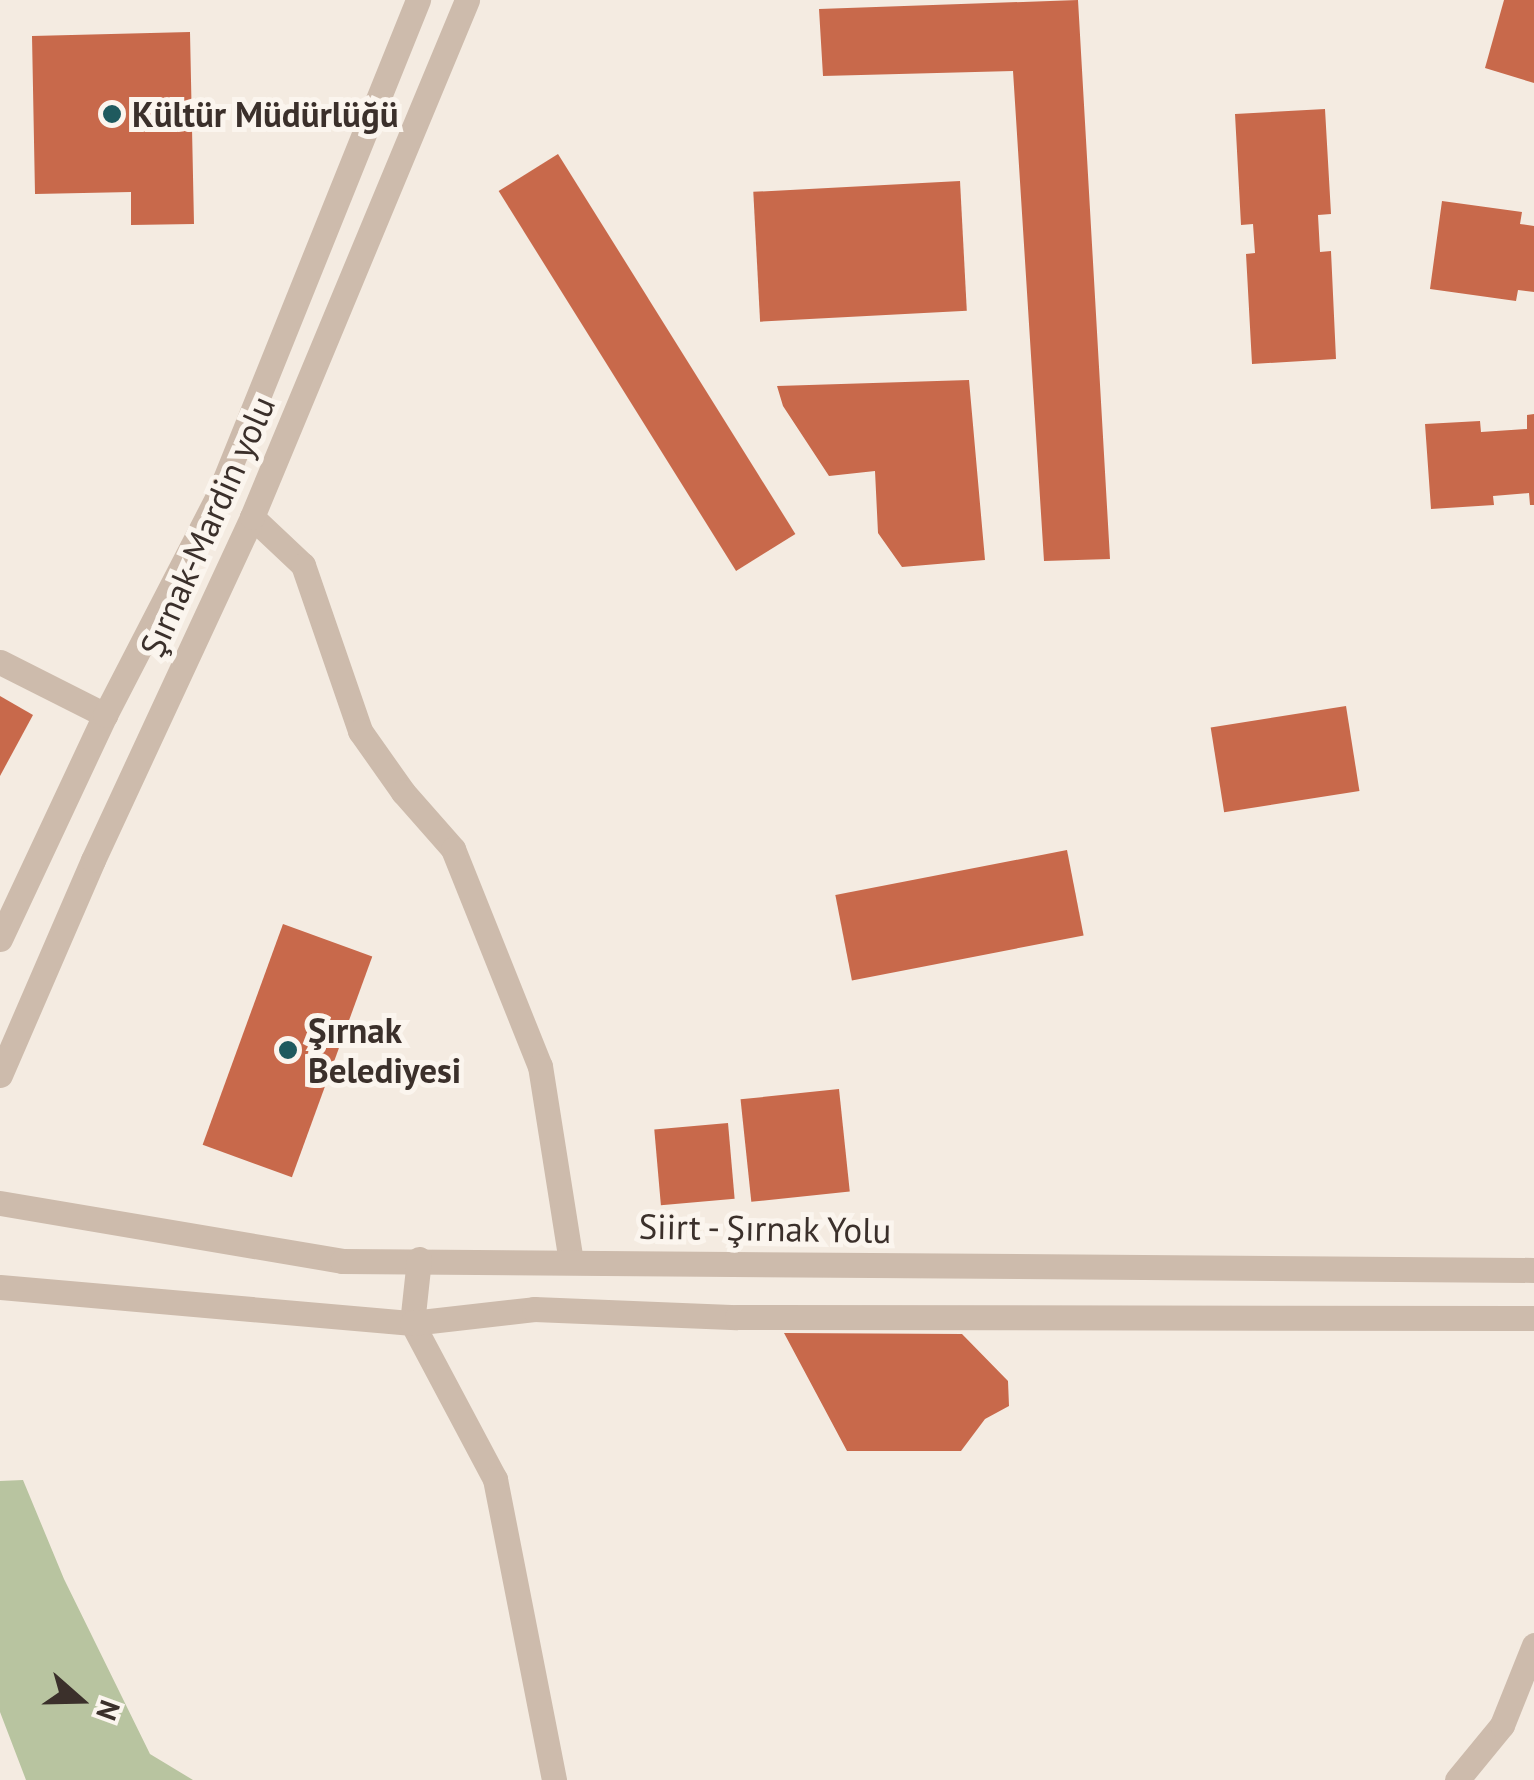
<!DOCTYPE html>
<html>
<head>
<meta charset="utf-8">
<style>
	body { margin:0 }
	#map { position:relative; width:1534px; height:1780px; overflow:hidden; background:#f4ebe1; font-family:"PT Sans",sans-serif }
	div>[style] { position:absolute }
	.green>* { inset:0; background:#b8c4a0 }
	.building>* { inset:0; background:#c8694b; transform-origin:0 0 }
	.minor>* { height:25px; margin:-12.5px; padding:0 12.5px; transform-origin:12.5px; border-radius:12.5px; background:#cdbbac }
	.dots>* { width:28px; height:28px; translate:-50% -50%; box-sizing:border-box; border:5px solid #fbf5ee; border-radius:50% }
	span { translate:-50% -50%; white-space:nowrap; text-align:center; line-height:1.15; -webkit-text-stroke:10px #fbf5ee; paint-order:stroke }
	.poi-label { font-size:35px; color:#3b302b; font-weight:700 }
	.left { translate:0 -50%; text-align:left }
	.street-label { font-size:35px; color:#3b302b }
	.north { position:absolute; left:30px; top:1650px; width:100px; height:100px; -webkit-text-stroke:8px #fbf5ee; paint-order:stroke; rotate:110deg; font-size:28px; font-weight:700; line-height:40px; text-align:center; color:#3b302b }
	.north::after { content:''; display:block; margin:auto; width:35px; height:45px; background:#3b302b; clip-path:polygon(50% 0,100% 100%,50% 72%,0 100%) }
</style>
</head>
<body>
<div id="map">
	<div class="green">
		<i style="clip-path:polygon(23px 1480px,64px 1579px,150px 1754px,193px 1780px,26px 1780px,0 1712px,0 1481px)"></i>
	</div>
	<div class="building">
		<i style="clip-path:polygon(1078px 0,1110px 559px,1044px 561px,1013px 71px,823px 76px,819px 9px)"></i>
		<i style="clip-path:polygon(1504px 0,1534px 0,1534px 83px,1485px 68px)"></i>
		<i style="clip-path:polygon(190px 32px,194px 224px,131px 225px,131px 192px,35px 194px,32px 36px)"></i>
		<i style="clip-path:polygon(1325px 109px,1331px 214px,1318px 215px,1320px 252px,1331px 251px,1336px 359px,1252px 364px,1246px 254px,1255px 253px,1253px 224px,1241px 225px,1235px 114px)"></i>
		<i style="left:558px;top:154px;width:448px;height:70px;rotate:58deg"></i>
		<i style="left:960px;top:181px;width:130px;height:207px;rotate:87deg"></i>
		<i style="clip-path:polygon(1442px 201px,1522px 212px,1520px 224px,1534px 226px,1534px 292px,1518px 290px,1516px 301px,1430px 289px)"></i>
		<i style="clip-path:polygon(969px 380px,985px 560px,902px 567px,878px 533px,875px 471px,829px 476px,783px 406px,777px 386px)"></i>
		<i style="clip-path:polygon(1534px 414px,1534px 505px,1530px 505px,1529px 493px,1493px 496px,1494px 505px,1431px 509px,1425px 424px,1480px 421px,1481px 432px,1527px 429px,1527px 415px)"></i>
		<i style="clip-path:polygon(0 696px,33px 715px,0 776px)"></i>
		<i style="left:1346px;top:706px;width:86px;height:137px;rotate:81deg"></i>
		<i style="left:1067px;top:850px;width:87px;height:236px;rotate:79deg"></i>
		<i style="left:283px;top:924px;width:95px;height:235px;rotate:20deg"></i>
		<i style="left:839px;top:1089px;width:103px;height:99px;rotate:84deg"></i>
		<i style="left:728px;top:1123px;width:76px;height:74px;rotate:85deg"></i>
		<i style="clip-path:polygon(784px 1333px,962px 1334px,1008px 1381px,1009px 1406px,985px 1419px,961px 1451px,847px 1451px)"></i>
	</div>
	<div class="minor">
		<i style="left:252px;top:517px;width:70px;rotate:43.3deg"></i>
		<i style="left:303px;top:565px;width:176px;rotate:71deg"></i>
		<i style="left:360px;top:731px;width:75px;rotate:54.8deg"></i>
		<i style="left:403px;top:792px;width:76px;rotate:48.7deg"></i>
		<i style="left:453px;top:849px;width:234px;rotate:68.2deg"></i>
		<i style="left:540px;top:1066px;width:197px;rotate:81deg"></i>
		<i style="left:0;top:662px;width:118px;rotate:26.8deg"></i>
		<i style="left:0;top:939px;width:247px;rotate:-64.9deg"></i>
		<i style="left:105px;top:715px;width:249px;rotate:-62.7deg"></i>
		<i style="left:219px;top:494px;width:533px;rotate:-68.06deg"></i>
		<i style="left:0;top:1075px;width:234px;rotate:-66.6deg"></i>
		<i style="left:93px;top:860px;width:378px;rotate:-65.1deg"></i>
		<i style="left:252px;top:517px;width:560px;rotate:-67.42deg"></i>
		<i style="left:0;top:1203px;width:347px;rotate:9.6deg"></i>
		<i style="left:342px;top:1261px;width:1192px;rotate:0.43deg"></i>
		<i style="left:419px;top:1259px;width:64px;rotate:96.2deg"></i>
		<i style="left:412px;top:1323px;width:177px;rotate:62deg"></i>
		<i style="left:495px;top:1479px;width:307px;rotate:78.9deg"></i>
		<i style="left:0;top:1287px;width:414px;rotate:5deg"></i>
		<i style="left:412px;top:1323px;width:123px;rotate:-6.5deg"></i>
		<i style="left:534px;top:1309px;width:203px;rotate:2.3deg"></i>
		<i style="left:737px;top:1317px;width:797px;rotate:0.07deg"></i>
		<i style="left:1457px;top:1780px;width:71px;rotate:-50.7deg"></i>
		<i style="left:1502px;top:1725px;width:86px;rotate:-68.2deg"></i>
	</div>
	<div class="dots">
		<i style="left:112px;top:114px;background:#1f5a5e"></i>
		<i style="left:288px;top:1050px;background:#1f5a5e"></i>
	</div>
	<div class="poi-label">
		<span class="left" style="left:132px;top:114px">Kültür Müdürlüğü</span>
		<span class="left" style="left:308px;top:1050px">Şırnak<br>Belediyesi</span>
	</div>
	<div class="street-label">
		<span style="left:207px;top:526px;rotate:-66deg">Şırnak-Mardin yolu</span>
		<span style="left:765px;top:1228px;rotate:1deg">Siirt - Şırnak Yolu</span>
	</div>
	<div class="north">N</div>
</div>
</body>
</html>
